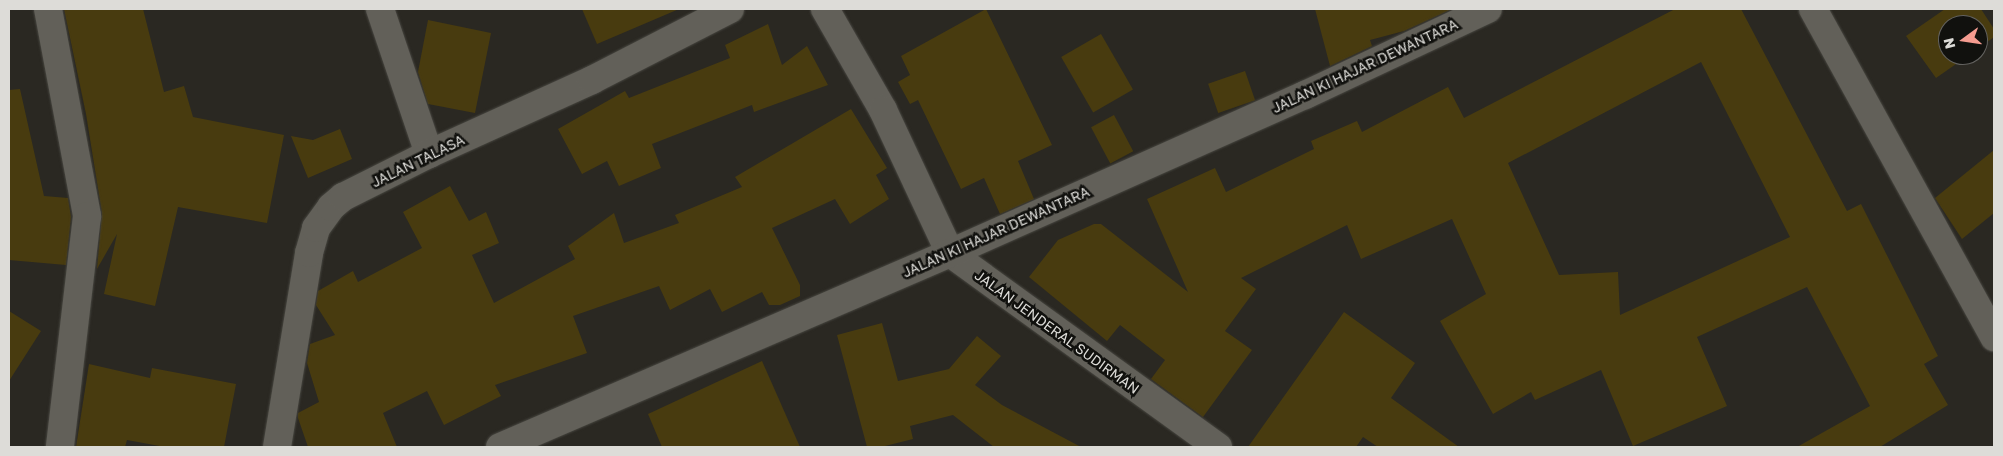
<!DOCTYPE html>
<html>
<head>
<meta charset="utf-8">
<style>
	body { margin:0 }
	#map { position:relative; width:2003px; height:456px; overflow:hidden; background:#2a2822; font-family:"Golos Text",sans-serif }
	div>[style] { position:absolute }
	.building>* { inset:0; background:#483b0f; transform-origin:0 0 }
	.roads { filter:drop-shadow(0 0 1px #474640) drop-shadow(0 0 1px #474640) }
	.minor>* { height:28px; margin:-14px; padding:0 14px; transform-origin:14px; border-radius:14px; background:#626059 }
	span { translate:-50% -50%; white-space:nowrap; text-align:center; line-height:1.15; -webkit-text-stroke:5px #11110e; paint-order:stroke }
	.street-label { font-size:14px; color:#dddcd8 }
	.frame { position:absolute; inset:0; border:10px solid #dddcd8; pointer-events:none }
	.north { position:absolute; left:1938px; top:15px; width:50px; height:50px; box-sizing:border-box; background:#11110e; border:1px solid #63625f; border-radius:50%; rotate:256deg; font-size:14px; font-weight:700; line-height:20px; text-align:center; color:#dddcd8 }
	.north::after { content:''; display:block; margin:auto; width:18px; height:22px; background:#f59c90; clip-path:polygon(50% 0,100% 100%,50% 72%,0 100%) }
</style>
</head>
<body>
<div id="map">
	<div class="building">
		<i style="clip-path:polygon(64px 9px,143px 9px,164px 92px,184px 86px,193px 117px,284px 135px,267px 223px,178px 207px,155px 306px,104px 294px,117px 234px,97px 269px,102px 213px,86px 114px)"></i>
		<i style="clip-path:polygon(582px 9px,679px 9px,597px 44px)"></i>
		<i style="clip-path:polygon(986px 9px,1052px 145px,1018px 161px,1034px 199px,1000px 214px,984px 178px,961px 189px,918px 100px,910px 104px,898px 82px,910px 75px,901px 56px)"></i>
		<i style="clip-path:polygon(1315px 9px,1452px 9px,1404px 31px,1370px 40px,1372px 46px,1330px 66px)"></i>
		<i style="clip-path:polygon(evenodd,1675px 9px,1741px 9px,1847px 211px,1861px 204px,1938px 356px,1924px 364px,1948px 405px,1880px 447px,1797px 447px,1870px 406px,1807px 287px,1697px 337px,1727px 406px,1633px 446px,1601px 370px,1535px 400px,1531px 392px,1493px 414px,1440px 321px,1486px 294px,1452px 219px,1361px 259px,1347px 225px,1241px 278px,1256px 289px,1225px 331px,1252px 350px,1203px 417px,1151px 379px,1165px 360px,1120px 325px,1107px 341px,1029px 277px,1058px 240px,1094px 224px,1101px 224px,1188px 292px,1147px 199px,1215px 168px,1226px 192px,1314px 149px,1311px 141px,1357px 121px,1362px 132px,1448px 87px,1464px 118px,1675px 9px,1701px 62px,1790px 237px,1620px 315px,1618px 272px,1559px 275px,1508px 163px,1701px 62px)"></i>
		<i style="clip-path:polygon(1945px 9px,1981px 9px,1994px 29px,1994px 37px,1978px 49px,1978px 25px,1948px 25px,1948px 55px,1969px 55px,1936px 78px,1906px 36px)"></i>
		<i style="clip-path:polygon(428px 20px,491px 33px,475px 113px,428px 104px,418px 72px)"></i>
		<i style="clip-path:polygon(768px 24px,782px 65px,807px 46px,828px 85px,754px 112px,752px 105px,652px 144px,661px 168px,619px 186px,607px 161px,582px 174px,558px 129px,625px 91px,629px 98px,730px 58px,725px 45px)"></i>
		<i style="left:1101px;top:34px;width:64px;height:46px;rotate:60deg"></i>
		<i style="left:1245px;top:71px;width:31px;height:39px;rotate:71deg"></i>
		<i style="clip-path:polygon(20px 89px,44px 196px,68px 198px,71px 217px,66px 265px,9px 260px,9px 90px)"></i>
		<i style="clip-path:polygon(851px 109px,887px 168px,876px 175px,889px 199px,850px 224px,835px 199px,772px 228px,800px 285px,800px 296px,780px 305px,769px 305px,762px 292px,722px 312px,710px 289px,670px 310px,659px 286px,573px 316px,587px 353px,495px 385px,501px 396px,444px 425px,427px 391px,383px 413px,397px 447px,308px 447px,298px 418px,298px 413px,319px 402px,307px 363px,310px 344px,335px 335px,316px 305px,318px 291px,353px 271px,358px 282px,422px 248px,403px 212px,450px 186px,469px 221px,486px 212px,499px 243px,472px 255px,494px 303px,575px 259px,568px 246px,614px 213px,624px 243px,679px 223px,675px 215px,742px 187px,735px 177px)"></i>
		<i style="left:1114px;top:115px;width:41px;height:26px;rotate:62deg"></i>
		<i style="clip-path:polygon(340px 129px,352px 159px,308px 178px,291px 136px,313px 140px)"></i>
		<i style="clip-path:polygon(1994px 150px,1994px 213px,1962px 239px,1935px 198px)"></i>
		<i style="clip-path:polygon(9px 311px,41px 331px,9px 381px)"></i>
		<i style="clip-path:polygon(1344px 312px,1415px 363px,1391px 398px,1459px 447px,1378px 447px,1363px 437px,1356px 447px,1248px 447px)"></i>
		<i style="clip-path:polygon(882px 323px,898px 381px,949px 369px,977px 336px,1001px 356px,975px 385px,1002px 405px,1081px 447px,994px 447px,953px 415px,910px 426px,913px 439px,881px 447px,867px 447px,837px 335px)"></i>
		<i style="clip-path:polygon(762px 361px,800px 447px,662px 447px,648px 414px)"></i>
		<i style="clip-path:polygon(89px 364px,150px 378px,152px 368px,236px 384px,224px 447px,165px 447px,127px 440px,125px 447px,76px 447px)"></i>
	</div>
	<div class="roads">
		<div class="minor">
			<i style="left:48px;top:9px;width:211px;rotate:79.3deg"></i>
			<i style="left:87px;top:216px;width:233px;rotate:96.7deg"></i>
			<i style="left:380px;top:9px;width:153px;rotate:71.3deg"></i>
			<i style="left:825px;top:9px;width:116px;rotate:60.1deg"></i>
			<i style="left:883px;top:110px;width:158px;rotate:64.9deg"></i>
			<i style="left:950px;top:253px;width:331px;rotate:35.9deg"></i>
			<i style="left:1813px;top:9px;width:375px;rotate:61.1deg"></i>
			<i style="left:277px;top:447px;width:197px;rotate:-80.6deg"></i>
			<i style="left:309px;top:253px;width:26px;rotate:-74deg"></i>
			<i style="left:316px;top:228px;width:26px;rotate:-54deg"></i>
			<i style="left:331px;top:207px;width:16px;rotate:-40deg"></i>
			<i style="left:343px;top:197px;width:96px;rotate:-26.6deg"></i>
			<i style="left:429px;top:154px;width:179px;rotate:-24.4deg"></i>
			<i style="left:592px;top:80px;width:155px;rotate:-27.2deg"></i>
			<i style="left:500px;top:447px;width:490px;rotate:-23.3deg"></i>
			<i style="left:950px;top:253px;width:389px;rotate:-24deg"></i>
			<i style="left:1305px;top:95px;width:202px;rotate:-25.2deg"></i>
		</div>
	</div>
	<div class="street-label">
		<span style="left:1365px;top:66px;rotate:-25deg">JALAN KI HAJAR DEWANTARA</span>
		<span style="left:418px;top:161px;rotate:-26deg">JALAN TALASA</span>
		<span style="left:996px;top:232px;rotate:-24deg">JALAN KI HAJAR DEWANTARA</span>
		<span style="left:1057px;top:332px;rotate:36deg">JALAN JENDERAL SUDIRMAN</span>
	</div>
	<div class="frame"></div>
	<div class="north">N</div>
</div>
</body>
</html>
